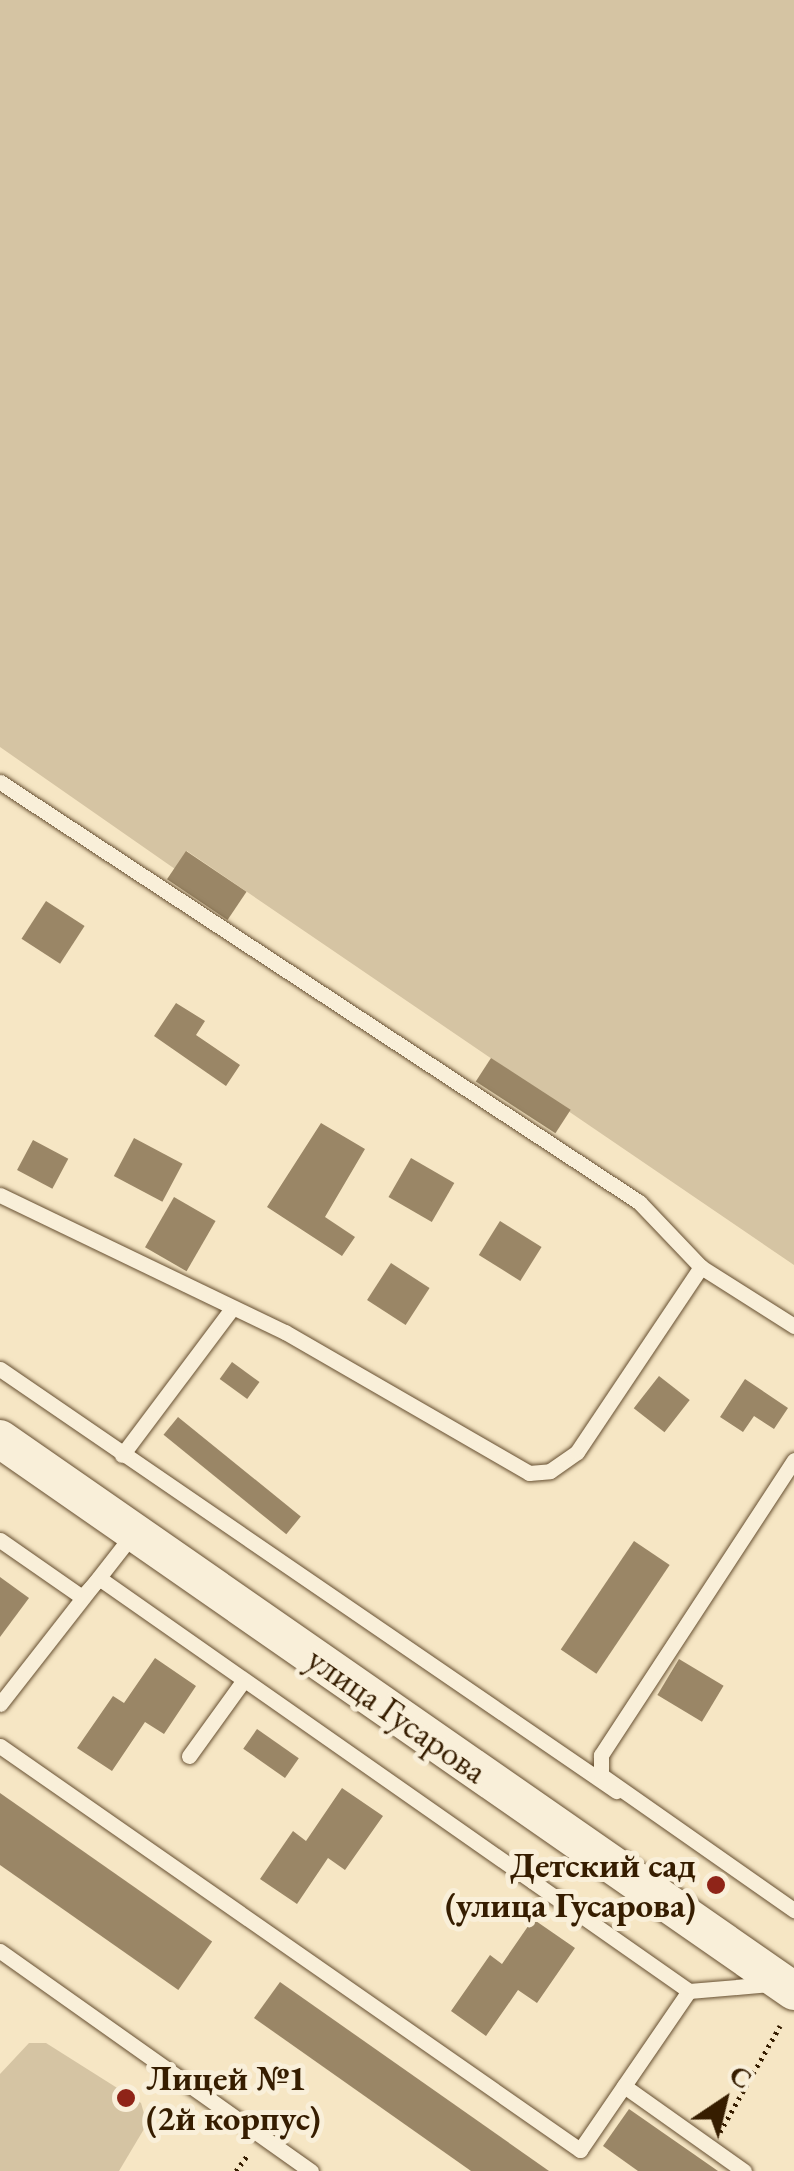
<!DOCTYPE html>
<html>
<head>
<meta charset="utf-8">
<style>
	body { margin:0 }
	#map { position:relative; width:794px; height:2171px; overflow:hidden; background:#f6e6c4; font-family:"EB Garamond",serif }
	div>[style] { position:absolute }
	.green>* { inset:0; background:#d5c4a3 }
	.building>* { inset:0; background:#9a8666; transform-origin:0 0 }
	.path>* { height:5px; margin-top:-2.5px; transform-origin:0; background:repeating-linear-gradient(90deg,#361d00 0 2.5px,transparent 0 7.5px) }
	.roads { filter:drop-shadow(0 0 2px #664f31) drop-shadow(0 0 2px #664f31) }
	.service>* { height:15px; margin:-7.5px; padding:0 7.5px; transform-origin:7.5px; border-radius:7.5px; background:#f9efd9 }
	.tertiary>* { height:38px; margin:-19px; padding:0 19px; transform-origin:19px; border-radius:19px; background:#f9efd9 }
	.dots>* { width:28px; height:28px; translate:-50% -50%; box-sizing:border-box; border:5px solid #f9efd9; border-radius:50% }
	span { translate:-50% -50%; white-space:nowrap; text-align:center; line-height:1.15; -webkit-text-stroke:10px #f9efd9; paint-order:stroke }
	.street-label { font-size:35px; color:#361d00 }
	.poi-label { font-size:35px; color:#361d00; font-weight:700 }
	.right { translate:-100% -50%; text-align:right }
	.left { translate:0 -50%; text-align:left }
	.north { position:absolute; left:674px; top:2051px; width:100px; height:100px; -webkit-text-stroke:8px #f9efd9; paint-order:stroke; rotate:35deg; font-size:28px; font-weight:700; line-height:40px; text-align:center; color:#361d00 }
	.north::after { content:''; display:block; margin:auto; width:35px; height:45px; background:#361d00; clip-path:polygon(50% 0,100% 100%,50% 72%,0 100%) }
</style>
</head>
<body>
<div id="map">
	<div class="green">
		<i style="clip-path:polygon(0 0,794px 0,794px 1265px,187px 851px,175px 869px,0 747px)"></i>
		<i style="clip-path:polygon(29px 2043px,46px 2043px,141px 2103px,147px 2124px,119px 2171px,0 2171px,0 2074px)"></i>
	</div>
	<div class="building">
		<i style="left:186px;top:851px;width:73px;height:34px;rotate:34deg"></i>
		<i style="left:46px;top:901px;width:46px;height:45px;rotate:33deg"></i>
		<i style="clip-path:polygon(176px 1003px,205px 1021px,196px 1035px,240px 1065px,226px 1086px,154px 1036px)"></i>
		<i style="left:491px;top:1058px;width:95px;height:28px;rotate:33deg"></i>
		<i style="clip-path:polygon(321px 1123px,365px 1149px,325px 1217px,355px 1237px,342px 1256px,267px 1207px)"></i>
		<i style="left:134px;top:1138px;width:55px;height:43px;rotate:28deg"></i>
		<i style="left:33px;top:1140px;width:40px;height:34px;rotate:28deg"></i>
		<i style="left:411px;top:1158px;width:50px;height:45px;rotate:30deg"></i>
		<i style="left:174px;top:1197px;width:48px;height:58px;rotate:30deg"></i>
		<i style="left:500px;top:1221px;width:49px;height:40px;rotate:32deg"></i>
		<i style="left:391px;top:1263px;width:46px;height:44px;rotate:33deg"></i>
		<i style="left:232px;top:1362px;width:34px;height:21px;rotate:36deg"></i>
		<i style="left:659px;top:1376px;width:39px;height:41px;rotate:38deg"></i>
		<i style="clip-path:polygon(745px 1379px,788px 1408px,774px 1429px,754px 1416px,743px 1432px,720px 1417px)"></i>
		<i style="left:178px;top:1417px;width:158px;height:23px;rotate:39deg"></i>
		<i style="left:634px;top:1541px;width:43px;height:131px;rotate:34deg"></i>
		<i style="clip-path:polygon(0 1577px,29px 1598px,0 1637px)"></i>
		<i style="clip-path:polygon(155px 1658px,196px 1686px,164px 1734px,145px 1722px,112px 1771px,77px 1748px,113px 1696px,124px 1703px)"></i>
		<i style="left:679px;top:1659px;width:52px;height:42px;rotate:31deg"></i>
		<i style="left:257px;top:1729px;width:51px;height:24px;rotate:35deg"></i>
		<i style="clip-path:polygon(342px 1788px,383px 1816px,345px 1870px,328px 1858px,297px 1904px,260px 1879px,293px 1831px,306px 1841px)"></i>
		<i style="left:0;top:1793px;width:259px;height:59px;rotate:35deg"></i>
		<i style="clip-path:polygon(533px 1919px,575px 1948px,537px 2003px,518px 1990px,486px 2036px,451px 2011px,490px 1955px,502px 1964px)"></i>
		<i style="clip-path:polygon(280px 1982px,549px 2171px,471px 2171px,254px 2018px)"></i>
		<i style="clip-path:polygon(629px 2109px,718px 2171px,638px 2171px,603px 2146px)"></i>
	</div>
	<div class="path">
		<i style="left:720px;top:2132px;width:122px;rotate:-60.5deg"></i>
		<i style="left:236px;top:2171px;width:22px;rotate:-54deg"></i>
	</div>
	<div class="roads">
		<div class="service">
			<i style="left:0;top:782px;width:765px;rotate:33.32deg"></i>
			<i style="left:639px;top:1202px;width:90px;rotate:46.4deg"></i>
			<i style="left:701px;top:1267px;width:110px;rotate:32.4deg"></i>
			<i style="left:0;top:1195px;width:316px;rotate:25.7deg"></i>
			<i style="left:285px;top:1332px;width:282px;rotate:30deg"></i>
			<i style="left:529px;top:1473px;width:21px;rotate:-5deg"></i>
			<i style="left:550px;top:1471px;width:33px;rotate:-35deg"></i>
			<i style="left:577px;top:1452px;width:223px;rotate:-56.2deg"></i>
			<i style="left:0;top:1369px;width:747px;rotate:34.41deg"></i>
			<i style="left:122px;top:1455px;width:180px;rotate:-53.1deg"></i>
			<i style="left:794px;top:1460px;width:353px;rotate:123.2deg"></i>
			<i style="left:601px;top:1755px;width:20px;rotate:90deg"></i>
			<i style="left:601px;top:1775px;width:236px;rotate:35deg"></i>
			<i style="left:0;top:1540px;width:100px;rotate:34.8deg"></i>
			<i style="left:82px;top:1597px;width:25px;rotate:-48deg"></i>
			<i style="left:99px;top:1578px;width:720px;rotate:34.99deg"></i>
			<i style="left:0;top:1704px;width:216px;rotate:-52deg"></i>
			<i style="left:0;top:1746px;width:707px;rotate:34.86deg"></i>
			<i style="left:580px;top:2150px;width:193px;rotate:-55.6deg"></i>
			<i style="left:689px;top:1991px;width:81px;rotate:-4.9deg"></i>
			<i style="left:189px;top:1756px;width:89px;rotate:-54.2deg"></i>
			<i style="left:0;top:1951px;width:381px;rotate:35.3deg"></i>
			<i style="left:624px;top:2086px;width:147px;rotate:35.3deg"></i>
		</div>
		<div class="tertiary">
			<i style="left:0;top:1439px;width:967px;rotate:34.81deg"></i>
		</div>
	</div>
	<div class="dots">
		<i style="left:716px;top:1885px;background:#8f2418"></i>
		<i style="left:126px;top:2098px;background:#8f2418"></i>
	</div>
	<div class="street-label">
		<span style="left:397px;top:1715px;rotate:35deg">улица Гусарова</span>
	</div>
	<div class="poi-label">
		<span class="right" style="left:696px;top:1885px">Детский сад<br>(улица Гусарова)</span>
		<span class="left" style="left:146px;top:2098px">Лицей №1<br>(2й корпус)</span>
	</div>
	<div class="north">С</div>
</div>
</body>
</html>
